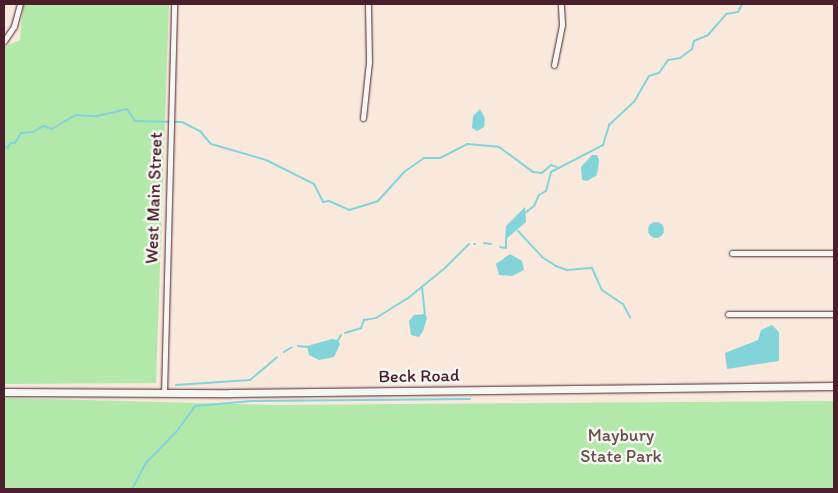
<!DOCTYPE html>
<html>
<head>
<meta charset="utf-8">
<style>
	body { margin:0 }
	#map { position:relative; width:838px; height:493px; overflow:hidden; background:#f8e9dc; font-family:Itim,sans-serif }
	div>[style] { position:absolute }
	.green>* { inset:0; background:#b2e8aa }
	.water>* { inset:0; background:#83d4da }
	.round { border-radius:50% }
	.stream>* { height:2px; margin:-1px; padding:0 1px; transform-origin:1px; border-radius:1px; background:#83d4da }
	.roads { filter:drop-shadow(0 0 1px #4a1f2b) drop-shadow(0 0 1px #4a1f2b) }
	.minor>* { height:5px; margin:-2.5px; padding:0 2.5px; transform-origin:2.5px; border-radius:2.5px; background:#f6f6f2 }
	.secondary>* { height:7px; margin:-3.5px; padding:0 3.5px; transform-origin:3.5px; border-radius:3.5px; background:#f6f6f2 }
	span { translate:-50% -50%; white-space:nowrap; text-align:center; line-height:1.15; -webkit-text-stroke:5px #f6f6f2; paint-order:stroke }
	.street-label { font-size:18px; color:#4a1f2b }
	.park-label { font-size:18px; color:#64514b }
	.frame { position:absolute; inset:0; border:5px solid #4a1f2b; pointer-events:none }
</style>
</head>
<body>
<div id="map">
	<div class="green">
		<i style="clip-path:polygon(23px 4px,169px 4px,156px 383px,4px 384px,4px 47px,20px 40px)"></i>
		<i style="clip-path:polygon(4px 398px,277px 405px,834px 401px,834px 489px,4px 489px)"></i>
	</div>
	<div class="water">
		<i style="clip-path:polygon(480px 109px,485px 118px,484px 127px,477px 131px,472px 128px,473px 116px)"></i>
		<i style="clip-path:polygon(592px 155px,597px 155px,599px 160px,598px 170px,596px 176px,587px 181px,582px 180px,581px 167px)"></i>
		<i style="clip-path:polygon(525px 207px,526px 222px,505px 240px,506px 226px)"></i>
		<i class="round" style="left:648px;top:222px;width:16px;height:16px"></i>
		<i style="clip-path:polygon(510px 254px,522px 261px,524px 270px,512px 276px,499px 275px,496px 264px)"></i>
		<i style="clip-path:polygon(425px 314px,427px 318px,423px 331px,419px 337px,411px 335px,409px 321px,414px 315px)"></i>
		<i style="clip-path:polygon(772px 325px,779px 332px,779px 361px,727px 369px,725px 353px,758px 340px,761px 330px)"></i>
		<i style="clip-path:polygon(332px 339px,338px 340px,340px 344px,334px 357px,319px 360px,309px 355px,307px 346px)"></i>
	</div>
	<div class="stream">
		<i style="left:4px;top:146px;width:4px;rotate:27deg"></i>
		<i style="left:8px;top:148px;width:5px;rotate:-68deg"></i>
		<i style="left:10px;top:143px;width:5px"></i>
		<i style="left:15px;top:143px;width:12px;rotate:-59deg"></i>
		<i style="left:21px;top:133px;width:12px;rotate:-5deg"></i>
		<i style="left:33px;top:132px;width:12px;rotate:-31deg"></i>
		<i style="left:43px;top:126px;width:9px;rotate:18deg"></i>
		<i style="left:52px;top:129px;width:27px;rotate:-31deg"></i>
		<i style="left:75px;top:115px;width:22px;rotate:3deg"></i>
		<i style="left:97px;top:116px;width:31px;rotate:-13deg"></i>
		<i style="left:127px;top:109px;width:14px;rotate:56deg"></i>
		<i style="left:135px;top:121px;width:47px;rotate:1.2deg"></i>
		<i style="left:182px;top:122px;width:20px;rotate:27deg"></i>
		<i style="left:200px;top:131px;width:17px;rotate:50deg"></i>
		<i style="left:211px;top:144px;width:57px;rotate:16.2deg"></i>
		<i style="left:266px;top:160px;width:54px;rotate:26.6deg"></i>
		<i style="left:314px;top:184px;width:20px;rotate:63deg"></i>
		<i style="left:323px;top:202px;width:6px;rotate:-9deg"></i>
		<i style="left:329px;top:201px;width:22px;rotate:24deg"></i>
		<i style="left:349px;top:210px;width:30px;rotate:-17deg"></i>
		<i style="left:378px;top:201px;width:39px;rotate:-48deg"></i>
		<i style="left:404px;top:172px;width:24px;rotate:-35deg"></i>
		<i style="left:424px;top:158px;width:16px"></i>
		<i style="left:440px;top:158px;width:30px;rotate:-27deg"></i>
		<i style="left:467px;top:144px;width:32px;rotate:5deg"></i>
		<i style="left:499px;top:147px;width:42px;rotate:36.3deg"></i>
		<i style="left:533px;top:172px;width:9px;rotate:6deg"></i>
		<i style="left:542px;top:173px;width:12px;rotate:-42deg"></i>
		<i style="left:551px;top:165px;width:6px;rotate:18deg"></i>
		<i style="left:526px;top:212px;width:10px;rotate:-37deg"></i>
		<i style="left:534px;top:206px;width:12px;rotate:-66deg"></i>
		<i style="left:539px;top:195px;width:8px;rotate:-30deg"></i>
		<i style="left:546px;top:191px;width:20px;rotate:-75deg"></i>
		<i style="left:551px;top:172px;width:59px;rotate:-27.4deg"></i>
		<i style="left:603px;top:145px;width:21px;rotate:-73deg"></i>
		<i style="left:609px;top:125px;width:34px;rotate:-43deg"></i>
		<i style="left:634px;top:102px;width:30px;rotate:-60deg"></i>
		<i style="left:649px;top:76px;width:10px;rotate:-17deg"></i>
		<i style="left:659px;top:73px;width:16px;rotate:-55deg"></i>
		<i style="left:668px;top:60px;width:12px;rotate:-9deg"></i>
		<i style="left:680px;top:58px;width:15px;rotate:-37deg"></i>
		<i style="left:692px;top:49px;width:8px;rotate:-76deg"></i>
		<i style="left:694px;top:41px;width:15px;rotate:-23deg"></i>
		<i style="left:708px;top:35px;width:28px;rotate:-49deg"></i>
		<i style="left:726px;top:14px;width:12px;rotate:-9deg"></i>
		<i style="left:738px;top:12px;width:9px;rotate:-63deg"></i>
		<i style="left:518px;top:231px;width:35px;rotate:47deg"></i>
		<i style="left:542px;top:257px;width:17px;rotate:33deg"></i>
		<i style="left:556px;top:266px;width:12px;rotate:20deg"></i>
		<i style="left:567px;top:270px;width:25px;rotate:-5deg"></i>
		<i style="left:592px;top:268px;width:24px;rotate:66deg"></i>
		<i style="left:602px;top:290px;width:25px;rotate:34deg"></i>
		<i style="left:623px;top:304px;width:15px;rotate:62deg"></i>
		<i style="left:484px;top:243px;width:7px;rotate:8deg"></i>
		<i style="left:474px;top:244px;width:1px"></i>
		<i style="left:500px;top:247px;width:6px;rotate:9deg"></i>
		<i style="left:506px;top:248px;width:10px;rotate:-90deg"></i>
		<i style="left:422px;top:287px;width:27px;rotate:84deg"></i>
		<i style="left:345px;top:333px;width:17px;rotate:-17deg"></i>
		<i style="left:361px;top:328px;width:9px;rotate:-69deg"></i>
		<i style="left:364px;top:320px;width:12px;rotate:-9deg"></i>
		<i style="left:376px;top:318px;width:36px;rotate:-32deg"></i>
		<i style="left:407px;top:299px;width:49px;rotate:-39.2deg"></i>
		<i style="left:445px;top:268px;width:34px;rotate:-45deg"></i>
		<i style="left:337px;top:342px;width:8px;rotate:-60deg"></i>
		<i style="left:298px;top:346px;width:10px;rotate:6deg"></i>
		<i style="left:284px;top:352px;width:9px;rotate:-32deg"></i>
		<i style="left:176px;top:385px;width:74px;rotate:-3.9deg"></i>
		<i style="left:250px;top:380px;width:35px;rotate:-40deg"></i>
		<i style="left:132px;top:489px;width:30px;rotate:-62deg"></i>
		<i style="left:146px;top:463px;width:45px;rotate:-45.9deg"></i>
		<i style="left:177px;top:431px;width:31px;rotate:-54deg"></i>
		<i style="left:195px;top:406px;width:57px;rotate:-5deg"></i>
		<i style="left:252px;top:401px;width:218px;rotate:-0.5deg"></i>
	</div>
	<div class="roads">
		<div class="minor">
			<i style="left:4px;top:41px;width:18px;rotate:-56deg"></i>
			<i style="left:14px;top:26px;width:23px;rotate:-75deg"></i>
			<i style="left:554px;top:65px;width:41px;rotate:-78.7deg"></i>
			<i style="left:562px;top:25px;width:21px;rotate:-93deg"></i>
			<i style="left:363px;top:118px;width:56px;rotate:-83.9deg"></i>
			<i style="left:369px;top:62px;width:58px;rotate:-91deg"></i>
			<i style="left:732px;top:253px;width:102px"></i>
			<i style="left:728px;top:314px;width:106px"></i>
			<i style="left:164px;top:393px;width:389px;rotate:-88.5deg"></i>
		</div>
		<div class="secondary">
			<i style="left:4px;top:392px;width:226px;rotate:0.3deg"></i>
			<i style="left:230px;top:393px;width:604px;rotate:-0.66deg"></i>
		</div>
	</div>
	<div class="street-label">
		<span style="left:154px;top:198px;rotate:-88deg">West Main Street</span>
		<span style="left:419px;top:376px;rotate:-1deg">Beck Road</span>
	</div>
	<div class="park-label">
		<span style="left:621px;top:446px">Maybury<br>State Park</span>
	</div>
	<div class="frame"></div>
</div>
</body>
</html>
